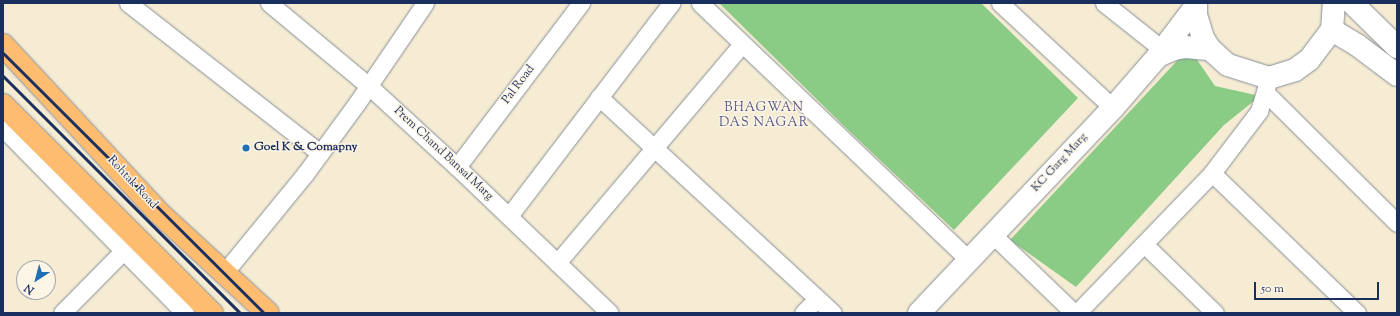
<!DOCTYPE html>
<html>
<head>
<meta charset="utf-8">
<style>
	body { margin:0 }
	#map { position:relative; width:1400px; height:316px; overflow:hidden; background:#f5ecd3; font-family:"Sorts Mill Goudy",serif }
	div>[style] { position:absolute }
	.green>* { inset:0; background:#8acc85 }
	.roads { filter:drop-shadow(0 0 1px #888e98) drop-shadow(0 0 1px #888e98) }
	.minor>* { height:17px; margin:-8.5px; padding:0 8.5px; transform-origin:8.5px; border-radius:8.5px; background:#fff }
	.tertiary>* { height:22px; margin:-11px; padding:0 11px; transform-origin:11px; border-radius:11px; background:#fff }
	.primary>* { height:22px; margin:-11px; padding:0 11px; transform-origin:11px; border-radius:11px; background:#febc70 }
	.rail>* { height:3px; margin:-1.5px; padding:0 1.5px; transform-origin:1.5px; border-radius:1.5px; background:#1b2f5e }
	.dots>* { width:11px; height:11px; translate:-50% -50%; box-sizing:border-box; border:2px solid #fcf5e5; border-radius:50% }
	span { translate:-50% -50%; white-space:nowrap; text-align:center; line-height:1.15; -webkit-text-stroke:3px #fcf5e5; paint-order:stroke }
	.street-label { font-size:12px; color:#1b2f5e }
	.poi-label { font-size:12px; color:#1b2f5e; font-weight:700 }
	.left { translate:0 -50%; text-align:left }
	.neighbourhood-label { font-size:13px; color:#58598a; letter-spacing:1px }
	.frame { position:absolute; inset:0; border:4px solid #1b2f5e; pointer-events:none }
	.north { position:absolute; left:16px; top:260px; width:40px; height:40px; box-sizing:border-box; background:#fcf5e5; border:1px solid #a2a6af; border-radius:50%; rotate:216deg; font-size:11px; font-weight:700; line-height:16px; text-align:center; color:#1b2f5e }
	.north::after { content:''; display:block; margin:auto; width:14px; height:18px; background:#1f6fb2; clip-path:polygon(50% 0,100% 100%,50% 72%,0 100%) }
	.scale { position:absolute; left:1254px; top:282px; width:125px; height:18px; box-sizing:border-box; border:2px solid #1b2f5e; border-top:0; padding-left:5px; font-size:12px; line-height:14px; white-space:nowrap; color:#1b2f5e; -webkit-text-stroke:3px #fcf5e5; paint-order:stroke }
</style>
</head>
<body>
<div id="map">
	<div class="green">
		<i style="clip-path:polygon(719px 3px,981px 3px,1078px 98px,954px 230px,846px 128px)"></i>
		<i style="clip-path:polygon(1189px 48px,1215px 86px,1260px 96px,1224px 125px,1076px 287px,1010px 240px)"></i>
	</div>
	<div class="roads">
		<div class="minor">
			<i style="left:128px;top:3px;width:244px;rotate:38deg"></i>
			<i style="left:269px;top:3px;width:131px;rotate:39.7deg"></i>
			<i style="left:370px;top:87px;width:118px;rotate:42.6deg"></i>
			<i style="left:457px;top:167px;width:211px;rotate:43.7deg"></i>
			<i style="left:700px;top:3px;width:372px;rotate:43.7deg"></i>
			<i style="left:1000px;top:3px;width:154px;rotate:42.9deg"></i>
			<i style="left:1104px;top:3px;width:75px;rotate:38.5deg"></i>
			<i style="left:1265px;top:92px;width:186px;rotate:44.8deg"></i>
			<i style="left:599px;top:97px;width:318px;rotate:42.7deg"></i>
			<i style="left:3px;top:128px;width:260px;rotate:45.5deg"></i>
			<i style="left:457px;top:167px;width:206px;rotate:-52.9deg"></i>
			<i style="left:1212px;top:173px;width:202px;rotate:44deg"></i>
			<i style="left:509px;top:216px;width:268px;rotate:-52.7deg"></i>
			<i style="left:993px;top:235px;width:112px;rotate:43.9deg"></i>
			<i style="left:1144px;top:244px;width:99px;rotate:44.2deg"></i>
			<i style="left:557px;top:263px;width:287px;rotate:-49.8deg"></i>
			<i style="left:224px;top:273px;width:128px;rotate:-50.7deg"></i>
			<i style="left:305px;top:174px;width:88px;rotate:-53.8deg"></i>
			<i style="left:357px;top:103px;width:121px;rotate:-55.8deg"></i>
			<i style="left:62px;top:313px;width:98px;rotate:-45.4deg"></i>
			<i style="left:803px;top:313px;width:20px;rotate:-45deg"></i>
			<i style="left:1077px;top:313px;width:194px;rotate:-46deg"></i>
			<i style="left:1212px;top:173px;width:78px;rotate:-52.8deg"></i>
			<i style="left:1259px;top:111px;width:34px;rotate:-73deg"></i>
		</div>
		<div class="tertiary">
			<i style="left:1196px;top:3px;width:12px;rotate:90deg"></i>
			<i style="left:1196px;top:15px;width:24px;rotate:73deg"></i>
			<i style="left:1203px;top:38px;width:13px;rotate:58deg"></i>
			<i style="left:1210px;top:49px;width:24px;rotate:42deg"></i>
			<i style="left:1228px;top:65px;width:43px;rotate:17.6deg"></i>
			<i style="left:1269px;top:78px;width:27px;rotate:-17deg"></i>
			<i style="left:1295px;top:70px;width:17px;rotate:-36deg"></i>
			<i style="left:1309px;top:60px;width:38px;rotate:-53deg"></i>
			<i style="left:1332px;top:30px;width:27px;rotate:-86deg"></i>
			<i style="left:1352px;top:3px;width:63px;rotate:44.4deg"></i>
			<i style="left:1332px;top:30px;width:29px;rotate:31deg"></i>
			<i style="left:1357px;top:45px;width:50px;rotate:36.9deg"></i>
			<i style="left:1158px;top:56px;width:17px;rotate:-24deg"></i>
			<i style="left:1174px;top:49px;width:11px;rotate:-10deg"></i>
			<i style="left:1185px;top:47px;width:25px;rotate:5deg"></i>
			<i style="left:919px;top:313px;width:282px;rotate:-46.6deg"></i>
			<i style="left:1113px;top:108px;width:69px;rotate:-49.1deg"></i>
			<i style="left:1158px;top:56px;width:61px;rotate:-52.9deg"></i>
		</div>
		<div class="primary">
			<i style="left:3px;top:45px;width:228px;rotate:47.1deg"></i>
			<i style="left:158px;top:212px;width:149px;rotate:42.6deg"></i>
			<i style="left:3px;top:105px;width:295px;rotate:44.9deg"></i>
		</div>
	</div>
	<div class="rail">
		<i style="left:3px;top:53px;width:368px;rotate:44.9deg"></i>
		<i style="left:3px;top:76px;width:335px;rotate:45deg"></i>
	</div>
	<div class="dots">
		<i style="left:246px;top:148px;background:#1f6fb2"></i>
	</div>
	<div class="street-label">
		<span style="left:519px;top:85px;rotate:-53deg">Pal Road</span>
		<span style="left:443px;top:154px;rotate:43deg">Prem Chand Bansal Marg</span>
		<span style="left:1060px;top:163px;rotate:-47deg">KC Garg Marg</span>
		<span style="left:132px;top:183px;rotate:47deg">Rohtak Road</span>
	</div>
	<div class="poi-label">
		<span class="left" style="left:254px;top:148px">Goel K &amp; Comapny</span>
	</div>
	<div class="neighbourhood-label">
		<span style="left:764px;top:116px">BHAGWAN<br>DAS NAGAR</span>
	</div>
	<div class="frame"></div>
	<div class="north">N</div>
	<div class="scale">50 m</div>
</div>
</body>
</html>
